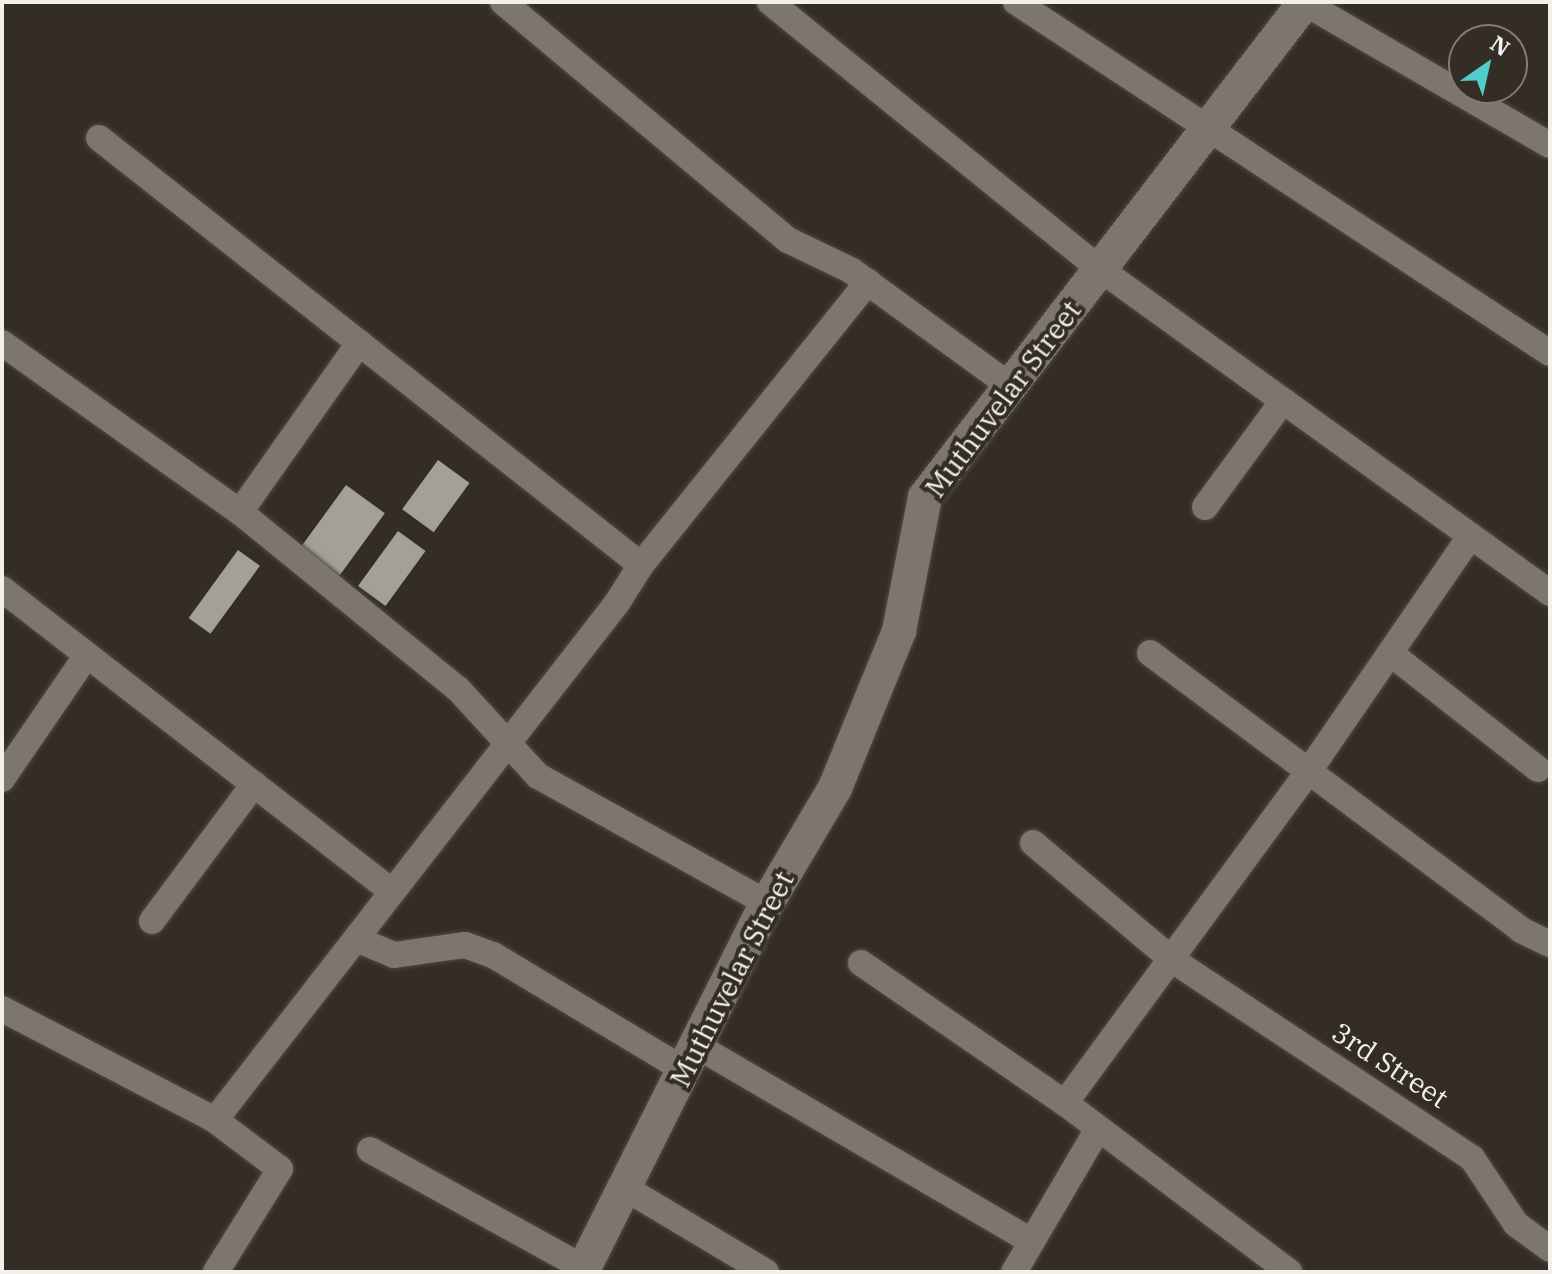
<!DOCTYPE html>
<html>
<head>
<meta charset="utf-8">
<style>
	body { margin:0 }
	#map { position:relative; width:1552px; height:1274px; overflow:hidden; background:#332d25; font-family:"IBM Plex Serif",serif }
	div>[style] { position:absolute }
	.building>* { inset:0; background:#a3a196; transform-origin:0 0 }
	.roads { filter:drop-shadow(0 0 2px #4f4943) drop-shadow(0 0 2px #4f4943) }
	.minor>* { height:26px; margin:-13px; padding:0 13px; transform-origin:13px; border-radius:13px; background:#7d766d }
	.tertiary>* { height:34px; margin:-17px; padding:0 17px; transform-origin:17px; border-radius:17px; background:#7d766d }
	span { translate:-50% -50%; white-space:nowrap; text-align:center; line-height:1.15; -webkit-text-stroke:8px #332d25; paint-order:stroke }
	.street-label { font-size:28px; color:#f3efea }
	.frame { position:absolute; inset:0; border:4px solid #f3efea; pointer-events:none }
	.north { position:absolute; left:1448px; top:24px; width:80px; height:80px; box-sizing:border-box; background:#332d25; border:2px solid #807b74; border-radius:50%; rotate:34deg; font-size:22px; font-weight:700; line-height:32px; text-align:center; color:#f3efea }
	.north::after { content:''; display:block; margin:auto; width:28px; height:36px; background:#53cdcb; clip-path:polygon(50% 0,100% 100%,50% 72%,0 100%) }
</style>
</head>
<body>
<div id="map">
	<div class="building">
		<i style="left:438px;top:460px;width:39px;height:61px;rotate:36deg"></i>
		<i style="left:346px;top:485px;width:48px;height:77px;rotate:36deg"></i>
		<i style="left:398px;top:531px;width:34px;height:68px;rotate:36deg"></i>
		<i style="left:238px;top:550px;width:27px;height:84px;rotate:36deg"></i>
	</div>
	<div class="roads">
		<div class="minor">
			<i style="left:503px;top:2px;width:371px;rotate:39.9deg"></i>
			<i style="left:788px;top:240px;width:71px;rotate:25.8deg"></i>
			<i style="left:852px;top:271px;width:195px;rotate:36deg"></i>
			<i style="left:770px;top:2px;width:424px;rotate:39deg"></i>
			<i style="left:1100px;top:269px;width:555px;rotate:35.75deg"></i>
			<i style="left:1016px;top:2px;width:639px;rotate:33.32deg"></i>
			<i style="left:1303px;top:2px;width:285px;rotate:30.1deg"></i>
			<i style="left:99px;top:138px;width:690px;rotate:38.23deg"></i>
			<i style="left:641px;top:565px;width:45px;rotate:122.3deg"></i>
			<i style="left:617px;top:603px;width:655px;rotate:127.87deg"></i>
			<i style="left:215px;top:1120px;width:81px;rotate:37deg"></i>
			<i style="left:280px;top:1169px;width:121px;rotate:121.9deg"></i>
			<i style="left:2px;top:343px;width:292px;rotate:35.4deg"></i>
			<i style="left:240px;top:512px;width:281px;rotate:39.1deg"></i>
			<i style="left:458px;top:689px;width:118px;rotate:47.4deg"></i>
			<i style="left:538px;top:776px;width:262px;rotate:29deg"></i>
			<i style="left:1205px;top:507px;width:132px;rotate:-53.7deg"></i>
			<i style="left:240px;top:512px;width:207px;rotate:-54.8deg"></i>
			<i style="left:641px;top:565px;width:363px;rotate:-51.3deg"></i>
			<i style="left:2px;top:589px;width:494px;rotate:37.8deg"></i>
			<i style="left:1150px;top:653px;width:463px;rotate:36.7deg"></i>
			<i style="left:1521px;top:930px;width:32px;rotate:26deg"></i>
			<i style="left:1390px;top:653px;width:188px;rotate:38.1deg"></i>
			<i style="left:2px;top:779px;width:150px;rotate:-55.6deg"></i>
			<i style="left:1033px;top:843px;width:180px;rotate:40deg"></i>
			<i style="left:1171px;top:959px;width:361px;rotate:33.5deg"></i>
			<i style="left:1472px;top:1158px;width:79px;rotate:56.3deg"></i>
			<i style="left:1516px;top:1224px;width:42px;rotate:36.3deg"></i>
			<i style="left:152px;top:921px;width:171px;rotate:-53.3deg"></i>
			<i style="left:356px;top:939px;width:41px;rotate:22.8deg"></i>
			<i style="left:394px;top:955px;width:72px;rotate:-8deg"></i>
			<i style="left:465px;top:945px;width:30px;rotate:20deg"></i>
			<i style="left:493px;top:955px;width:225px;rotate:31deg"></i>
			<i style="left:861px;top:963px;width:247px;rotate:34.5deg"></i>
			<i style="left:1065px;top:1103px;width:281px;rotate:37deg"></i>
			<i style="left:2px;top:1009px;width:240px;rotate:27.5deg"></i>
			<i style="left:699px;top:1047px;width:385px;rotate:30.3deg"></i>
			<i style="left:1065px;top:1103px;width:412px;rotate:-53.7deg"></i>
			<i style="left:1309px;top:771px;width:284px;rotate:-55.5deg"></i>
			<i style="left:370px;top:1150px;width:244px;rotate:28.9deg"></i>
			<i style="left:625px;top:1188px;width:164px;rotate:30.8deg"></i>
			<i style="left:1014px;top:1272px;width:166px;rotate:-59.6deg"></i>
		</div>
		<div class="tertiary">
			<i style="left:582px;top:1272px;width:413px;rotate:-63.4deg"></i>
			<i style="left:767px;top:903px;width:134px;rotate:-59.4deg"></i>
			<i style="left:835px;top:788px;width:170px;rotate:-67.8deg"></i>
			<i style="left:899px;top:631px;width:136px;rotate:-79deg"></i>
			<i style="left:925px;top:497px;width:623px;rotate:-52.5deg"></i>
		</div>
	</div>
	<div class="street-label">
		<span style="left:1003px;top:399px;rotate:-53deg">Muthuvelar Street</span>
		<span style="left:732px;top:979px;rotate:-63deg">Muthuvelar Street</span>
		<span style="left:1390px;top:1065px;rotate:33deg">3rd Street</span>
	</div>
	<div class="frame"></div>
	<div class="north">N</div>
</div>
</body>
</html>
